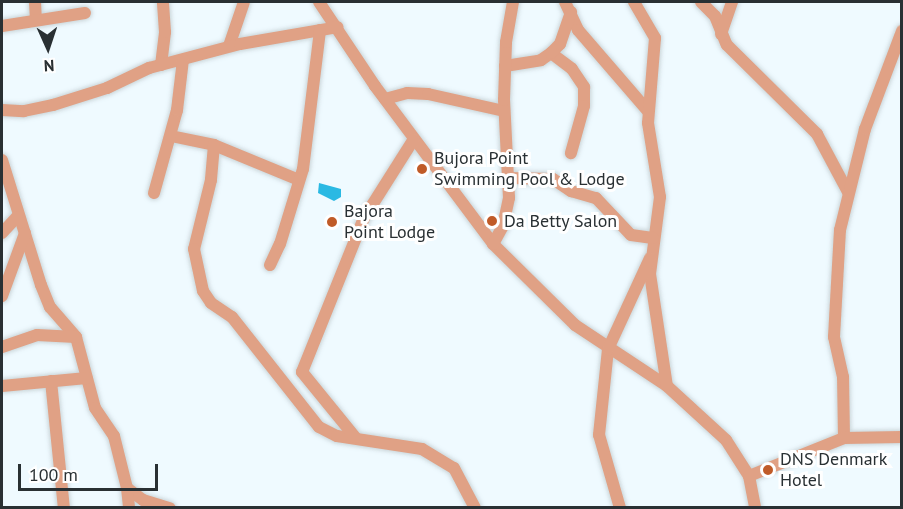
<!DOCTYPE html>
<html>
<head>
<meta charset="utf-8">
<style>
	body { margin:0 }
	#map { position:relative; width:903px; height:509px; overflow:hidden; background:#effaff; font-family:"PT Sans",sans-serif }
	div>[style] { position:absolute }
	.water>* { inset:0; background:#2ab9e3 }
	.roads { filter:drop-shadow(0 0 2px #cbd6da) drop-shadow(0 0 2px #cbd6da) }
	.minor>* { height:12px; margin:-6px; padding:0 6px; transform-origin:6px; border-radius:6px; background:#e0a185 }
	.dots>* { width:16px; height:16px; translate:-50% -50%; box-sizing:border-box; border:3px solid #fff; border-radius:50% }
	span { translate:-50% -50%; white-space:nowrap; text-align:center; line-height:1.15; -webkit-text-stroke:6px #fff; paint-order:stroke }
	.poi-label { font-size:18px; color:#293033 }
	.left { translate:0 -50%; text-align:left }
	.frame { position:absolute; inset:0; border:3px solid #293033; pointer-events:none }
	.north { position:absolute; left:18px; top:18px; width:60px; height:60px; -webkit-text-stroke:4px #fff; paint-order:stroke; rotate:177deg; font-size:16px; font-weight:700; line-height:24px; text-align:center; color:#293033 }
	.north::after { content:''; display:block; margin:auto; width:21px; height:27px; background:#293033; clip-path:polygon(50% 0,100% 100%,50% 72%,0 100%) }
	.scale { position:absolute; left:18px; top:464px; width:140px; height:27px; box-sizing:border-box; border:3px solid #293033; border-top:0; padding-left:8px; font-size:18px; line-height:21px; white-space:nowrap; color:#293033; -webkit-text-stroke:4px #fff; paint-order:stroke }
</style>
</head>
<body>
<div id="map">
	<div class="water">
		<i style="clip-path:polygon(319px 183px,341px 189px,341px 197px,334px 201px,318px 193px)"></i>
	</div>
	<div class="roads">
		<div class="minor">
			<i style="left:35px;top:2px;width:18px;rotate:87deg"></i>
			<i style="left:319px;top:2px;width:101px;rotate:56.3deg"></i>
			<i style="left:375px;top:86px;width:197px;rotate:53.2deg"></i>
			<i style="left:493px;top:244px;width:115px;rotate:44.6deg"></i>
			<i style="left:575px;top:325px;width:110px;rotate:33.5deg"></i>
			<i style="left:667px;top:386px;width:80px;rotate:42.5deg"></i>
			<i style="left:726px;top:440px;width:43px;rotate:57.4deg"></i>
			<i style="left:749px;top:476px;width:33px;rotate:79deg"></i>
			<i style="left:565px;top:2px;width:31px;rotate:65deg"></i>
			<i style="left:578px;top:30px;width:107px;rotate:49.2deg"></i>
			<i style="left:634px;top:2px;width:42px;rotate:59.7deg"></i>
			<i style="left:655px;top:38px;width:85px;rotate:94.7deg"></i>
			<i style="left:648px;top:123px;width:75px;rotate:80.8deg"></i>
			<i style="left:660px;top:197px;width:78px;rotate:97.4deg"></i>
			<i style="left:650px;top:274px;width:113px;rotate:81.4deg"></i>
			<i style="left:701px;top:2px;width:20px;rotate:45deg"></i>
			<i style="left:715px;top:16px;width:31px;rotate:68deg"></i>
			<i style="left:727px;top:45px;width:127px;rotate:44.7deg"></i>
			<i style="left:817px;top:134px;width:66px;rotate:61.9deg"></i>
			<i style="left:2px;top:26px;width:84px;rotate:-8.9deg"></i>
			<i style="left:721px;top:34px;width:34px;rotate:-71deg"></i>
			<i style="left:229px;top:46px;width:46px;rotate:-71.2deg"></i>
			<i style="left:551px;top:53px;width:26px;rotate:37deg"></i>
			<i style="left:572px;top:69px;width:22px;rotate:56deg"></i>
			<i style="left:584px;top:87px;width:19px;rotate:90deg"></i>
			<i style="left:584px;top:106px;width:49px;rotate:105.5deg"></i>
			<i style="left:161px;top:65px;width:33px;rotate:-83deg"></i>
			<i style="left:165px;top:32px;width:30px;rotate:-94deg"></i>
			<i style="left:505px;top:66px;width:36px;rotate:-9deg"></i>
			<i style="left:541px;top:60px;width:12px;rotate:-35deg"></i>
			<i style="left:551px;top:53px;width:13px;rotate:-45deg"></i>
			<i style="left:560px;top:44px;width:34px;rotate:-71deg"></i>
			<i style="left:385px;top:99px;width:23px;rotate:-15deg"></i>
			<i style="left:407px;top:93px;width:21px;rotate:3deg"></i>
			<i style="left:428px;top:94px;width:78px;rotate:12.6deg"></i>
			<i style="left:2px;top:110px;width:22px;rotate:3deg"></i>
			<i style="left:24px;top:111px;width:30px;rotate:-12deg"></i>
			<i style="left:53px;top:105px;width:57px;rotate:-17.5deg"></i>
			<i style="left:107px;top:88px;width:47px;rotate:-25.5deg"></i>
			<i style="left:149px;top:68px;width:94px;rotate:-14.8deg"></i>
			<i style="left:240px;top:44px;width:99px;rotate:-9.8deg"></i>
			<i style="left:171px;top:136px;width:44px;rotate:11.8deg"></i>
			<i style="left:214px;top:145px;width:92px;rotate:22.4deg"></i>
			<i style="left:214px;top:145px;width:35px;rotate:95deg"></i>
			<i style="left:211px;top:180px;width:71px;rotate:103.8deg"></i>
			<i style="left:194px;top:249px;width:43px;rotate:77.9deg"></i>
			<i style="left:203px;top:291px;width:14px;rotate:56deg"></i>
			<i style="left:211px;top:303px;width:25px;rotate:34deg"></i>
			<i style="left:232px;top:317px;width:140px;rotate:51.7deg"></i>
			<i style="left:319px;top:427px;width:20px;rotate:27deg"></i>
			<i style="left:337px;top:436px;width:86px;rotate:8.7deg"></i>
			<i style="left:422px;top:449px;width:37px;rotate:31deg"></i>
			<i style="left:454px;top:468px;width:45px;rotate:62.3deg"></i>
			<i style="left:2px;top:160px;width:131px;rotate:72.7deg"></i>
			<i style="left:41px;top:285px;width:24px;rotate:68deg"></i>
			<i style="left:50px;top:307px;width:40px;rotate:49deg"></i>
			<i style="left:76px;top:337px;width:73px;rotate:75deg"></i>
			<i style="left:95px;top:408px;width:34px;rotate:56deg"></i>
			<i style="left:114px;top:436px;width:54px;rotate:76deg"></i>
			<i style="left:127px;top:488px;width:20px;rotate:37deg"></i>
			<i style="left:143px;top:500px;width:28px;rotate:17deg"></i>
			<i style="left:509px;top:178px;width:44px;rotate:1.3deg"></i>
			<i style="left:553px;top:179px;width:22px;rotate:34deg"></i>
			<i style="left:571px;top:191px;width:26px;rotate:16deg"></i>
			<i style="left:596px;top:198px;width:51px;rotate:46.6deg"></i>
			<i style="left:631px;top:235px;width:22px;rotate:8deg"></i>
			<i style="left:154px;top:193px;width:86px;rotate:-74.5deg"></i>
			<i style="left:177px;top:110px;width:50px;rotate:-83.2deg"></i>
			<i style="left:2px;top:233px;width:22px;rotate:-47deg"></i>
			<i style="left:493px;top:244px;width:21px;rotate:-61deg"></i>
			<i style="left:503px;top:226px;width:29px;rotate:-78deg"></i>
			<i style="left:509px;top:198px;width:98px;rotate:-92.9deg"></i>
			<i style="left:504px;top:100px;width:58px;rotate:-88deg"></i>
			<i style="left:506px;top:42px;width:41px;rotate:-80.1deg"></i>
			<i style="left:270px;top:265px;width:23px;rotate:-65deg"></i>
			<i style="left:280px;top:244px;width:78px;rotate:-73deg"></i>
			<i style="left:303px;top:169px;width:140px;rotate:-83deg"></i>
			<i style="left:2px;top:296px;width:67px;rotate:-69.9deg"></i>
			<i style="left:2px;top:347px;width:37px;rotate:-19deg"></i>
			<i style="left:37px;top:335px;width:39px;rotate:3deg"></i>
			<i style="left:51px;top:381px;width:128px;rotate:84.2deg"></i>
			<i style="left:2px;top:386px;width:85px;rotate:-5.4deg"></i>
			<i style="left:355px;top:437px;width:84px;rotate:-129.2deg"></i>
			<i style="left:302px;top:372px;width:166px;rotate:-68.1deg"></i>
			<i style="left:364px;top:218px;width:93px;rotate:-57.7deg"></i>
			<i style="left:844px;top:438px;width:61px;rotate:-90.9deg"></i>
			<i style="left:843px;top:377px;width:41px;rotate:-102.7deg"></i>
			<i style="left:834px;top:337px;width:107px;rotate:-86.8deg"></i>
			<i style="left:840px;top:230px;width:104px;rotate:-76.1deg"></i>
			<i style="left:865px;top:129px;width:105px;rotate:-69.3deg"></i>
			<i style="left:749px;top:476px;width:102px;rotate:-21.8deg"></i>
			<i style="left:844px;top:438px;width:58px;rotate:-1deg"></i>
			<i style="left:127px;top:488px;width:20px;rotate:84deg"></i>
			<i style="left:620px;top:508px;width:76px;rotate:-106deg"></i>
			<i style="left:599px;top:435px;width:86px;rotate:-84deg"></i>
			<i style="left:608px;top:349px;width:100px;rotate:-65.2deg"></i>
		</div>
	</div>
	<div class="dots">
		<i style="left:422px;top:169px;background:#c05b28"></i>
		<i style="left:492px;top:221px;background:#c05b28"></i>
		<i style="left:332px;top:222px;background:#c05b28"></i>
		<i style="left:768px;top:470px;background:#c05b28"></i>
	</div>
	<div class="poi-label">
		<span class="left" style="left:434px;top:169px">Bujora Point<br>Swimming Pool &amp; Lodge</span>
		<span class="left" style="left:344px;top:222px">Bajora<br>Point Lodge</span>
		<span class="left" style="left:504px;top:221px">Da Betty Salon</span>
		<span class="left" style="left:780px;top:470px">DNS Denmark<br>Hotel</span>
	</div>
	<div class="frame"></div>
	<div class="north">N</div>
	<div class="scale">100 m</div>
</div>
</body>
</html>
